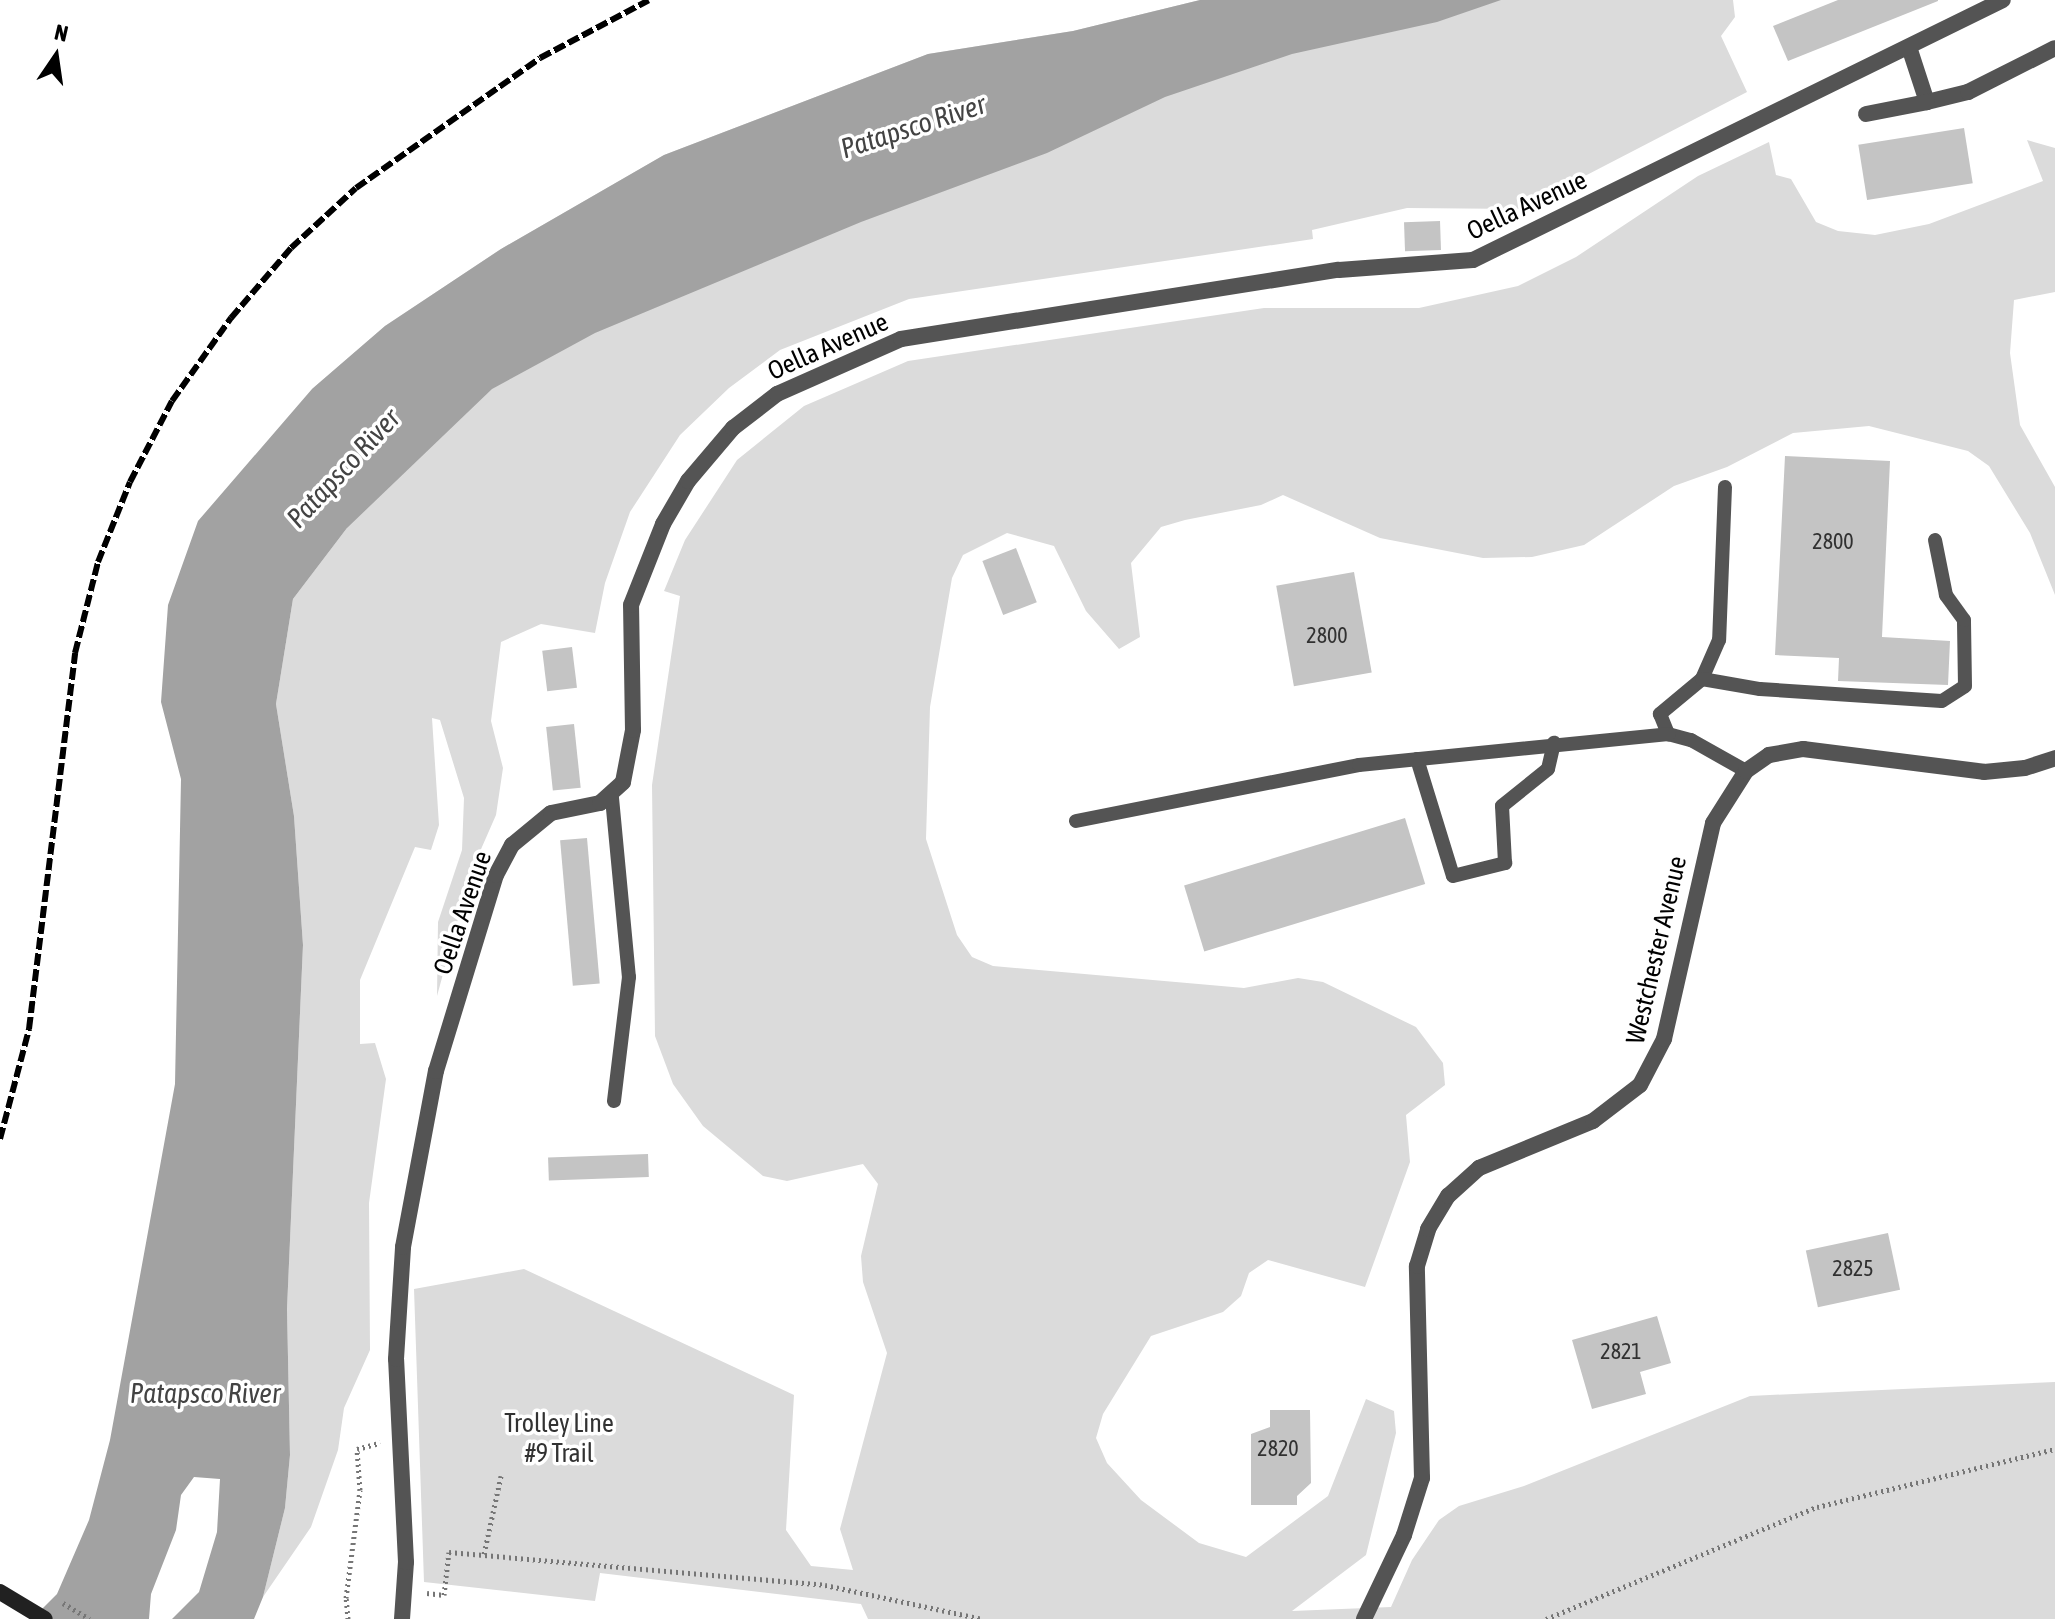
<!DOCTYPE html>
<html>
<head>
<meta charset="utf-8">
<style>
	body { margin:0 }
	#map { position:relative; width:2055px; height:1619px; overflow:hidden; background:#fff; font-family:"Asap Condensed",sans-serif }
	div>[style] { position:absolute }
	.green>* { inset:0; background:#dbdbdb }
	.water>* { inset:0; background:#a2a2a2 }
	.building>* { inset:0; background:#c4c4c4; transform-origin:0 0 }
	.path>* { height:5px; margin-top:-2.5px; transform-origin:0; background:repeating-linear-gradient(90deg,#767676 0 2px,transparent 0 6px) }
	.lane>* { height:14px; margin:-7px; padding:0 7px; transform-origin:7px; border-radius:7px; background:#545454 }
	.street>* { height:16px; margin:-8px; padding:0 8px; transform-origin:8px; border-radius:8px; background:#545454 }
	.secondary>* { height:16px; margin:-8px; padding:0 8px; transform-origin:8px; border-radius:8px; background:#212121 }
	.rail>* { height:6px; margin-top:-3px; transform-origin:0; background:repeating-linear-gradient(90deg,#000 0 12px,transparent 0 16px) }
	span { translate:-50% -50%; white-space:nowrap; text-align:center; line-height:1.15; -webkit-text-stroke:7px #fff; paint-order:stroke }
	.number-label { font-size:22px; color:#313131 }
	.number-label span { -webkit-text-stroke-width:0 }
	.street-label { font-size:26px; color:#000 }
	.park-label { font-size:26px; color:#323232 }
	.water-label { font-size:28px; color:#434343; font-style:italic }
	.north { position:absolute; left:16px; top:16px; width:80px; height:80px; -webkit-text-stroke:6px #fff; paint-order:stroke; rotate:13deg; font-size:22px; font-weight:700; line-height:32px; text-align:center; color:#000 }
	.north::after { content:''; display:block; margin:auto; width:28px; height:36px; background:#000; clip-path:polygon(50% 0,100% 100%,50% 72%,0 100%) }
</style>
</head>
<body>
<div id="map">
	<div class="green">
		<i style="clip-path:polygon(1200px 0,1733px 0,1735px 17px,1721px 36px,1747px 92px,1521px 209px,1407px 208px,1312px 230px,1313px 239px,909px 299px,780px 350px,729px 388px,680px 435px,630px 512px,605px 583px,595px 633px,541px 624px,501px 642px,491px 721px,503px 768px,496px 815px,471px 872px,437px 996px,438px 922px,462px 850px,464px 798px,440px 720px,432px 718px,439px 825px,431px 850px,415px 847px,360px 980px,360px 1044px,375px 1043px,386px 1079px,369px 1203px,370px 1350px,344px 1408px,338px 1450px,311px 1527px,263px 1597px,285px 1508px,290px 1455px,287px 1309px,303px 945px,294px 816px,276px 704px,293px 599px,347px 528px,312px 389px,385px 326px,501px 249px,664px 155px,928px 54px,1073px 31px)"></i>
		<i style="clip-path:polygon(2027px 140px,2055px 148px,2055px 292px,2014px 300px,2010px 353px,2020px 425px,2055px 487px,2055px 595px,2030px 533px,1989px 466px,1968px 451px,1869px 426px,1793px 433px,1727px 467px,1674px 486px,1584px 545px,1532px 557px,1483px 558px,1380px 538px,1283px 495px,1261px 505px,1185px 520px,1161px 527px,1131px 563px,1140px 637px,1119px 649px,1086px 611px,1054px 546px,1007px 533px,963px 555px,952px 578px,930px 707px,926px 839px,957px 935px,972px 957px,993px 966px,1244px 988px,1298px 978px,1323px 982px,1416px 1027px,1443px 1063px,1445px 1085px,1406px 1115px,1410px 1162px,1365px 1287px,1268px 1260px,1249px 1273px,1241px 1296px,1223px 1312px,1151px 1336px,1103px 1414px,1096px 1438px,1107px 1463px,1141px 1500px,1199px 1543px,1246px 1557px,1328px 1496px,1366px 1399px,1394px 1411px,1396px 1433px,1366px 1555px,1292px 1611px,1391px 1607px,1412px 1560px,1439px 1520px,1459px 1506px,1524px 1486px,1750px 1396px,2055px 1382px,2055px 1619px,868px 1619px,861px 1604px,600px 1573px,595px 1601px,424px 1582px,414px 1289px,524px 1269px,794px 1395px,786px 1530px,811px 1566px,853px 1570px,840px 1529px,887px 1353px,863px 1282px,861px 1256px,878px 1184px,863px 1164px,787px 1181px,763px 1176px,703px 1126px,673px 1084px,655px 1036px,652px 785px,680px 596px,664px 591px,685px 540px,737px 460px,804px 406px,908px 361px,1264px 308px,1419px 308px,1518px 286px,1576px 257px,1698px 176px,1769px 142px,1776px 175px,1791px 179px,1816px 222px,1838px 231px,1875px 235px,1929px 224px,2043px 181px)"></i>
	</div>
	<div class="water">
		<i style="clip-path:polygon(1200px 0,1501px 0,1437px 22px,1292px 54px,1165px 97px,1047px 153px,861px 222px,595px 333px,492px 389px,347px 528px,293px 599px,276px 704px,294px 816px,303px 945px,287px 1309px,290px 1455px,285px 1508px,263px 1597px,254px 1619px,172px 1619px,199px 1592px,217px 1532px,220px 1479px,194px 1477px,181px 1495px,176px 1530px,151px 1594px,149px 1619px,32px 1619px,57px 1594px,89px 1520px,110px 1440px,175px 1084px,181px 779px,161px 702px,168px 605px,198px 521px,312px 389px,385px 326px,501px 249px,664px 155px,928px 54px,1073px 31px)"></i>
	</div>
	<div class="building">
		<i style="clip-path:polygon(1838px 0,1938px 0,1938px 1px,1788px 61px,1773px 26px)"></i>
		<i style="left:1964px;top:128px;width:56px;height:107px;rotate:81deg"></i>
		<i style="left:1440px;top:221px;width:29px;height:36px;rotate:88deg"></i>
		<i style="clip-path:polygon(1785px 456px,1890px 461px,1882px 637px,1950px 641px,1948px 685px,1838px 681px,1839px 658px,1775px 655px)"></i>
		<i style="left:1016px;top:548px;width:58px;height:36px;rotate:69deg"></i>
		<i style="left:1354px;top:572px;width:102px;height:79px;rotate:80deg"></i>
		<i style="left:572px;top:647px;width:41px;height:30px;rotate:83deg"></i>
		<i style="left:574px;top:724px;width:64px;height:28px;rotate:84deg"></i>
		<i style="left:1405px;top:818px;width:69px;height:231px;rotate:73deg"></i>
		<i style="left:587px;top:838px;width:146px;height:27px;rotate:85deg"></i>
		<i style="left:648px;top:1154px;width:23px;height:100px;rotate:88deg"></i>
		<i style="left:1888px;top:1233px;width:58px;height:84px;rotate:78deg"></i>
		<i style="clip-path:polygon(1657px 1316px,1671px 1363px,1640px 1372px,1646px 1394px,1592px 1409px,1572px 1340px)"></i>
		<i style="clip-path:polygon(1270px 1410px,1310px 1410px,1311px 1483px,1297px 1496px,1297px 1505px,1251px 1505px,1251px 1434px,1270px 1427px)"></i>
	</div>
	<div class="path">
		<i style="left:484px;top:1554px;width:80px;rotate:-77.7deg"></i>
		<i style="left:427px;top:1593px;width:17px;rotate:7deg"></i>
		<i style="left:444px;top:1595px;width:43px;rotate:-83.4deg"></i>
		<i style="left:449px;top:1552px;width:377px;rotate:5deg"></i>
		<i style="left:825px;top:1585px;width:161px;rotate:12.2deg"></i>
		<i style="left:63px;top:1603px;width:31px;rotate:31deg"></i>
		<i style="left:348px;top:1619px;width:21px;rotate:-95deg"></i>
		<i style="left:346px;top:1598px;width:109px;rotate:-82.6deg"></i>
		<i style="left:360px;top:1490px;width:41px;rotate:-94.2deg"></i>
		<i style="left:357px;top:1449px;width:24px;rotate:-15deg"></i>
		<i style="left:1546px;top:1619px;width:293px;rotate:-22.5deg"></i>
		<i style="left:1817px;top:1507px;width:245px;rotate:-13.7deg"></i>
	</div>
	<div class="lane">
		<i style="left:1725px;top:487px;width:153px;rotate:92.2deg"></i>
		<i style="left:1719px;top:640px;width:43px;rotate:113.6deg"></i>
		<i style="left:1702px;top:679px;width:55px;rotate:140.2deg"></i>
		<i style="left:1660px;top:714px;width:22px;rotate:68deg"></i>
		<i style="left:1668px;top:734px;width:24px;rotate:15deg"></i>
		<i style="left:1691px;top:740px;width:63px;rotate:29.4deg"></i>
		<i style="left:1702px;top:679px;width:59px;rotate:9.8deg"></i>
		<i style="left:1760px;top:689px;width:182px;rotate:3.8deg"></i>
		<i style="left:1942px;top:701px;width:27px;rotate:-33deg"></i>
		<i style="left:1965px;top:686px;width:66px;rotate:-90.9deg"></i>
		<i style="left:1964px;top:620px;width:31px;rotate:-126deg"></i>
		<i style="left:1946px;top:595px;width:56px;rotate:-101.3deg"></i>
		<i style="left:1417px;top:759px;width:122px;rotate:72.9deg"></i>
		<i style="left:1453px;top:876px;width:54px;rotate:-14deg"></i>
		<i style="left:1505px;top:863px;width:57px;rotate:-93deg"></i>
		<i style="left:1502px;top:806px;width:59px;rotate:-38.8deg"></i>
		<i style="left:1548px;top:769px;width:27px;rotate:-77deg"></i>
		<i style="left:612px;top:798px;width:180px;rotate:84.6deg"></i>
		<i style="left:629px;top:977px;width:125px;rotate:96.9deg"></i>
		<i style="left:1076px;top:821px;width:288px;rotate:-11.2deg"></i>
		<i style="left:1359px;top:765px;width:311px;rotate:-5.7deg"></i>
	</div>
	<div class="street">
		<i style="left:1909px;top:47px;width:58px;rotate:71.9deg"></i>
		<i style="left:1927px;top:102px;width:42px;rotate:-13.7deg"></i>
		<i style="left:1968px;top:92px;width:97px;rotate:-26.8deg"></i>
		<i style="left:1866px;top:114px;width:62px;rotate:-11.1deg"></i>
		<i style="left:402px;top:1619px;width:57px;rotate:-86deg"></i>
		<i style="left:406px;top:1562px;width:203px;rotate:-92.8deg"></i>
		<i style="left:396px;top:1359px;width:112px;rotate:-86.4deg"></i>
		<i style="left:403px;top:1247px;width:179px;rotate:-79.4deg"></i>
		<i style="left:436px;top:1071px;width:205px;rotate:-73deg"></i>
		<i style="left:496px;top:875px;width:34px;rotate:-62deg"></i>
		<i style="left:512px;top:845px;width:50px;rotate:-39.4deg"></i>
		<i style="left:551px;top:813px;width:50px;rotate:-11.5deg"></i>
		<i style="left:600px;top:803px;width:31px;rotate:-42deg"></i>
		<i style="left:623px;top:782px;width:53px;rotate:-79.1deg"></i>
		<i style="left:633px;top:730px;width:125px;rotate:-90.9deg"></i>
		<i style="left:631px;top:605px;width:87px;rotate:-68.4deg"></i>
		<i style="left:663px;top:524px;width:50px;rotate:-59.8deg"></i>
		<i style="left:688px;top:481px;width:70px;rotate:-49.7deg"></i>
		<i style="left:733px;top:428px;width:56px;rotate:-37.7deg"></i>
		<i style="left:777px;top:394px;width:136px;rotate:-23.9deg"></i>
		<i style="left:901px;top:339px;width:443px;rotate:-9deg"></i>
		<i style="left:1339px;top:270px;width:134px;rotate:-4.3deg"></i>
		<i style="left:1473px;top:260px;width:590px;rotate:-26.13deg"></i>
		<i style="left:1364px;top:1619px;width:93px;rotate:-64.5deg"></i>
		<i style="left:1404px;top:1535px;width:60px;rotate:-72.5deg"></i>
		<i style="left:1422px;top:1478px;width:212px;rotate:-91.4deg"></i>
		<i style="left:1417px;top:1266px;width:39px;rotate:-73deg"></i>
		<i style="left:1428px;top:1229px;width:39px;rotate:-59deg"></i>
		<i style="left:1448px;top:1196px;width:42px;rotate:-42.1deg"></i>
		<i style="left:1479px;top:1168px;width:123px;rotate:-22.4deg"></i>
		<i style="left:1593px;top:1121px;width:59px;rotate:-37.5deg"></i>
		<i style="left:1640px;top:1085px;width:52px;rotate:-62.4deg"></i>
		<i style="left:1664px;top:1039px;width:221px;rotate:-77.2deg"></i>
		<i style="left:1713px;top:823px;width:62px;rotate:-57.6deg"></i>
		<i style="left:1746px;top:771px;width:28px;rotate:-35deg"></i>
		<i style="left:1769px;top:755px;width:35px;rotate:-10deg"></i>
		<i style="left:1803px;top:749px;width:182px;rotate:7.2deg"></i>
		<i style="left:1984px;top:772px;width:41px;rotate:-5.6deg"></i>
		<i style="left:2025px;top:768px;width:32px;rotate:-18deg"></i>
	</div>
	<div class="secondary">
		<i style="left:0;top:1592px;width:52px;rotate:31deg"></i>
	</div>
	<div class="rail">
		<i style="left:0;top:1139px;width:114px;rotate:-75.2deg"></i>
		<i style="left:29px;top:1029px;width:379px;rotate:-83deg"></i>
		<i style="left:75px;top:653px;width:94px;rotate:-75.8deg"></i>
		<i style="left:98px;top:562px;width:86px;rotate:-68.2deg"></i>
		<i style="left:130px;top:482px;width:91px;rotate:-62.6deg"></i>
		<i style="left:172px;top:401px;width:102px;rotate:-54.6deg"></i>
		<i style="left:231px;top:318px;width:92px;rotate:-49.4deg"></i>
		<i style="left:291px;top:248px;width:88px;rotate:-42.7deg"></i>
		<i style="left:356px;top:188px;width:225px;rotate:-35.2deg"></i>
		<i style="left:540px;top:58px;width:123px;rotate:-28deg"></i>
	</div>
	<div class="number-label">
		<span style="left:1833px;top:542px">2800</span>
		<span style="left:1327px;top:636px">2800</span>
		<span style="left:1853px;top:1269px">2825</span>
		<span style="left:1621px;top:1352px">2821</span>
		<span style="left:1278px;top:1449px">2820</span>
	</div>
	<div class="street-label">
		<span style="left:1527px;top:206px;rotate:-25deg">Oella Avenue</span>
		<span style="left:828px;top:347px;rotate:-24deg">Oella Avenue</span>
		<span style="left:463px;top:913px;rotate:-71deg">Oella Avenue</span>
		<span style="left:1657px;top:950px;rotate:-77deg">Westchester Avenue</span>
	</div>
	<div class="park-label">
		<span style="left:559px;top:1439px">Trolley Line<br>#9 Trail</span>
	</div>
	<div class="water-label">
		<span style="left:913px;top:126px;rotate:-18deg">Patapsco River</span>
		<span style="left:343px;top:468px;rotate:-47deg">Patapsco River</span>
		<span style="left:205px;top:1393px">Patapsco River</span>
	</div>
	<div class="north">N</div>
</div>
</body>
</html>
